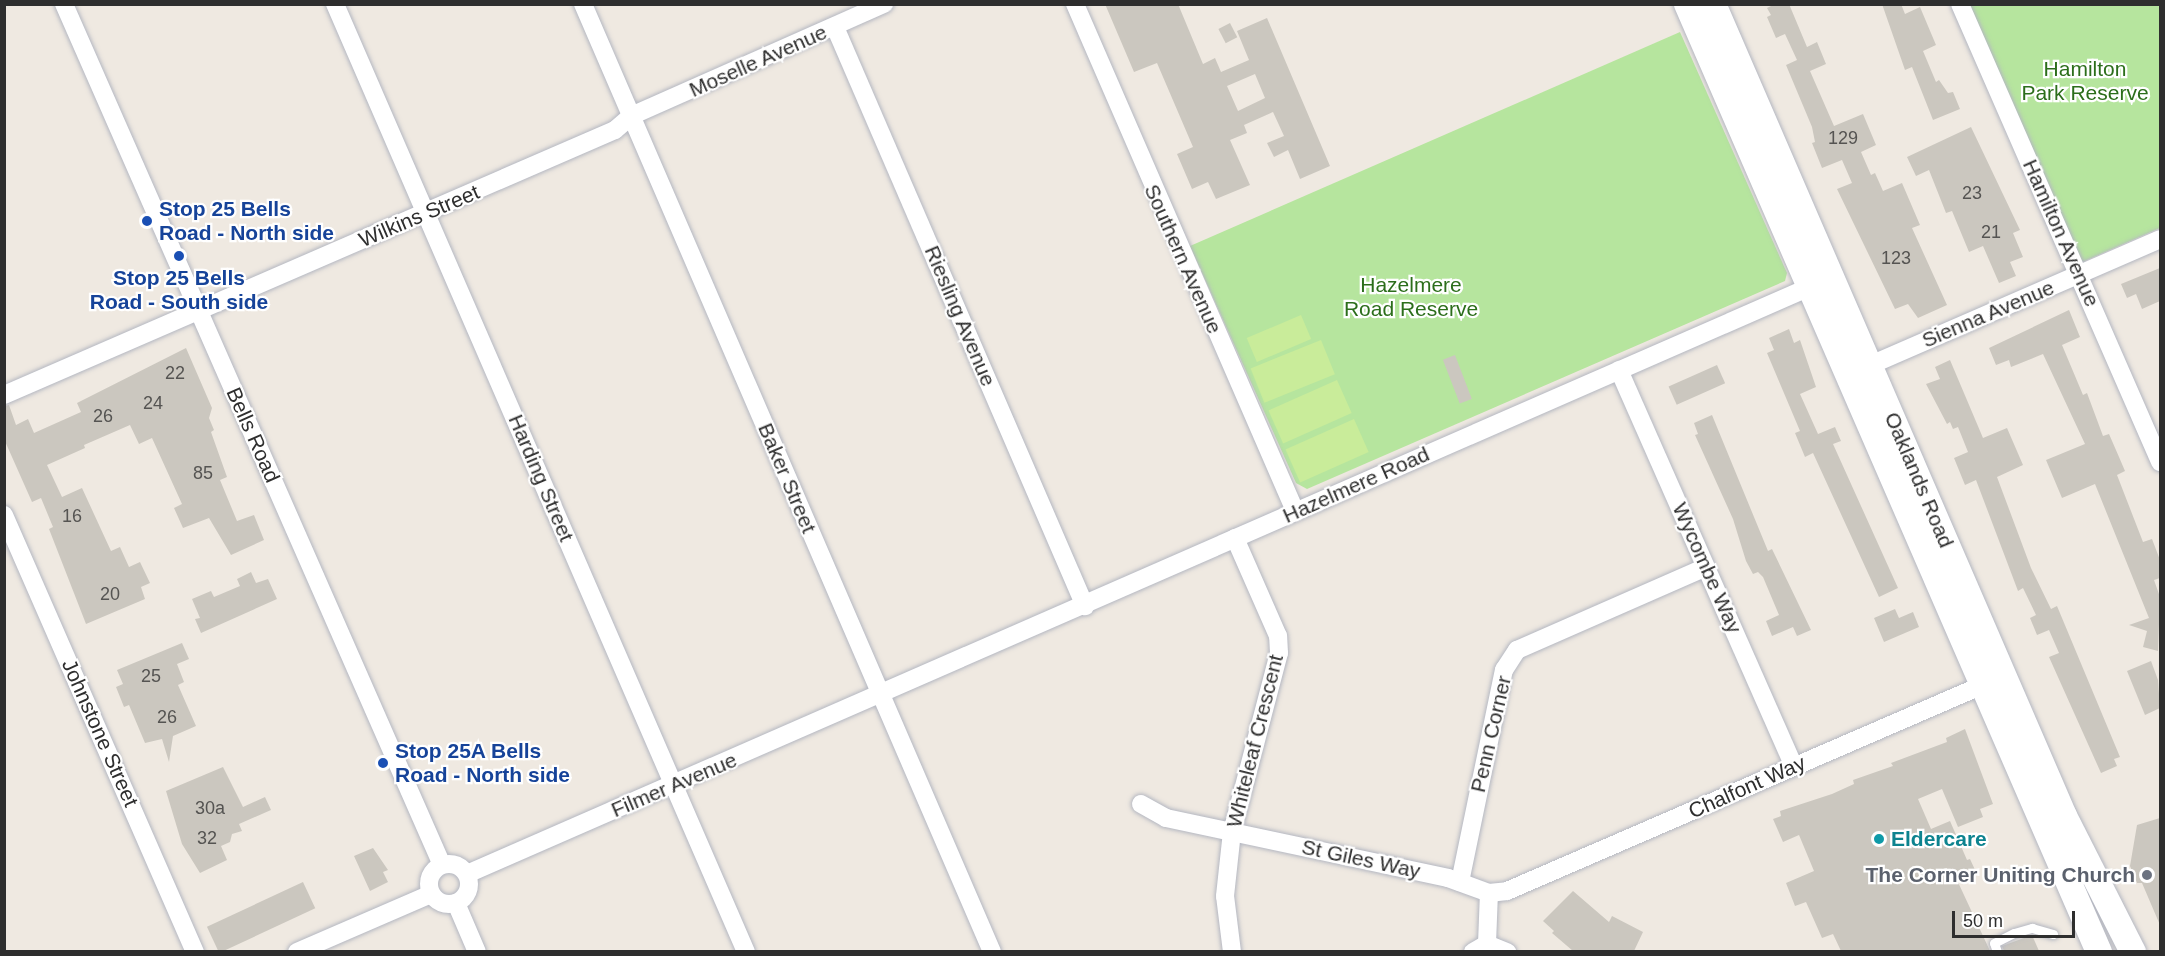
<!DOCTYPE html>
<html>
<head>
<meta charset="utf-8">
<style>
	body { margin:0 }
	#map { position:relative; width:2165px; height:956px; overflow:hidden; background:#efe9e1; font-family:Arial,sans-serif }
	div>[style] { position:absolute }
	.green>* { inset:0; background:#b6e59e }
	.pitch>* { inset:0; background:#c9ec9a; transform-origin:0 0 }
	.building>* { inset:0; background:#cbc7bf; transform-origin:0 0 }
	.roads { filter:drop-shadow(0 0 2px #b4b7c1) drop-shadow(0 0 2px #b4b7c1) }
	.lane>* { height:9px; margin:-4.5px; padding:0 4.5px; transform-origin:4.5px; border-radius:4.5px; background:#fff }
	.street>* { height:18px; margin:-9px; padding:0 9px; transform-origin:9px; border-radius:9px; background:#fff }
	.street>.ring { margin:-9px; padding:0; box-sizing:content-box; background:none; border:18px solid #fff; border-radius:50% }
	.secondary>* { height:26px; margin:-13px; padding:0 13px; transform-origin:13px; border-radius:13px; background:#fff }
	.dots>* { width:16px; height:16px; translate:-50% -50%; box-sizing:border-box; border:3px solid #fff; border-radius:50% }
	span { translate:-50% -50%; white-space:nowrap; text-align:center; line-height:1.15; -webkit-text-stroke:4.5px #fff; paint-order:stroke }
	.number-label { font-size:18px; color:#555452 }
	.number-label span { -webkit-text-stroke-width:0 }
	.street-label { font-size:21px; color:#2e2e2e }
	.park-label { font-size:21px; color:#2c6e1b }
	.transit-label { font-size:21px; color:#164399; font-weight:700 }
	.left { translate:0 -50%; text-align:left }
	.culture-label { font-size:21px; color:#0d838f; font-weight:700 }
	.worship-label { font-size:21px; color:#5b616d; font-weight:700 }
	.right { translate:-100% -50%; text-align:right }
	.frame { position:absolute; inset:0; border:6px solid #2e2e2e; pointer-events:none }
	.scale { position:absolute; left:1952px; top:911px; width:123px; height:27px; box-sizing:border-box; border:3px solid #2e2e2e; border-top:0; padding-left:8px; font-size:18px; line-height:21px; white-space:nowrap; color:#2e2e2e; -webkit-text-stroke:4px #fff; paint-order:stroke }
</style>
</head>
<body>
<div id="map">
	<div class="green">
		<i style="clip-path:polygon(1968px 5px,2160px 5px,2160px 228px,2080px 263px)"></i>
		<i style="clip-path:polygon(1680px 32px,1787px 273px,1785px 281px,1307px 489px,1296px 483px,1190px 246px)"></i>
	</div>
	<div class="pitch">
		<i style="left:1301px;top:315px;width:26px;height:59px;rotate:67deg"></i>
		<i style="left:1321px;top:340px;width:37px;height:76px;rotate:68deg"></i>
		<i style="left:1337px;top:380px;width:36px;height:75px;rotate:66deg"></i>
		<i style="left:1354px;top:419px;width:36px;height:75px;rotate:66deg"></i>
	</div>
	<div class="building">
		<i style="clip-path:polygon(evenodd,1105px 4px,1178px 4px,1203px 64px,1215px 58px,1221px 72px,1249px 60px,1237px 31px,1267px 18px,1330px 166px,1300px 179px,1288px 150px,1274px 157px,1267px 143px,1284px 136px,1273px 112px,1244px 125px,1247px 133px,1230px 140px,1250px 185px,1216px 199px,1208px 182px,1192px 189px,1177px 154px,1193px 147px,1157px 63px,1134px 72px,1105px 4px,1255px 74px,1265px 98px,1238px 111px,1227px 86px,1255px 74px)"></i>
		<i style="clip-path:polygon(1775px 4px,1789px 4px,1807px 47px,1817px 42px,1826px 64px,1810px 71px,1834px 126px,1863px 114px,1876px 145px,1861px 152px,1871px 175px,1875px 173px,1883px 191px,1902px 183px,1920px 225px,1912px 228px,1947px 305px,1918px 318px,1908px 304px,1895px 309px,1837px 189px,1852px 183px,1842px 160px,1822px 168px,1812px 143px,1815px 142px,1812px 127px,1786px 65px,1797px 60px,1785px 34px,1776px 38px,1767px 17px,1771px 15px,1767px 8px)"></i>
		<i style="clip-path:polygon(1882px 4px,1901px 4px,1905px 14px,1920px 7px,1936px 45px,1923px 51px,1936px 82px,1939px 80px,1948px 93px,1953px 92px,1960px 109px,1933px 120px,1912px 67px,1905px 70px)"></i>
		<i style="left:1230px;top:23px;width:16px;height:13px;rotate:63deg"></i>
		<i style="clip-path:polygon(1971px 127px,2020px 230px,2013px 233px,2023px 257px,2010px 262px,2016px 276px,1999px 283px,1983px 246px,1969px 252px,1952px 211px,1946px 213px,1929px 170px,1916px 176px,1907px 157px)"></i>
		<i style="clip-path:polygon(2160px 268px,2160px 301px,2142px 309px,2136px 294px,2127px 298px,2121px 284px)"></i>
		<i style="clip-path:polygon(2069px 310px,2080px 337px,2062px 345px,2083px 395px,2087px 393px,2103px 436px,2109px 434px,2119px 457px,2125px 471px,2117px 475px,2143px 542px,2152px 539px,2160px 560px,2160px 578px,2154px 580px,2160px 597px,2158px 651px,2143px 647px,2147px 631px,2129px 625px,2149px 618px,2095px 484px,2062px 498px,2046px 460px,2085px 444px,2043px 354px,2011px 367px,2009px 360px,1996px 365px,1989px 348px)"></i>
		<i style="clip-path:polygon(1789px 329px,1794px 343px,1800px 340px,1816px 387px,1800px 394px,1818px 434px,1835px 427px,1841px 441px,1833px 444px,1898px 588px,1879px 597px,1813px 453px,1805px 457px,1795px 433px,1800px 431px,1767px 353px,1774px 350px,1769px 338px)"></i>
		<i style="clip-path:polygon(186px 348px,212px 408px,209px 418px,214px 430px,211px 432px,227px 477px,220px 480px,237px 521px,254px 515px,264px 540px,231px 555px,209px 518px,183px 528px,174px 508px,182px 504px,152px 438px,139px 444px,130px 425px,84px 445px,85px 448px,47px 465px,62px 497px,82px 488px,111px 551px,120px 547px,129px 567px,140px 562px,150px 583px,141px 587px,145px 599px,86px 624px,49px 529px,53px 527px,41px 498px,32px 502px,4px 439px,4px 406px,9px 405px,16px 425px,28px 419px,34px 433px,81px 412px,77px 403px)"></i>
		<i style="left:1455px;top:355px;width:47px;height:13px;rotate:69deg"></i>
		<i style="clip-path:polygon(1950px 360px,1983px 438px,2007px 428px,2023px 465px,1997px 477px,2031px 568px,2051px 609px,2057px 606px,2120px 757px,2114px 759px,2117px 766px,2101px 773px,2049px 657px,2059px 653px,2049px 630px,2037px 635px,2030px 618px,2036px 615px,2023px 588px,2018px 591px,1976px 480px,1965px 485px,1954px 458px,1968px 452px,1958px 427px,1953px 429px,1950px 422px,1947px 424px,1926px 384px,1940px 379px,1935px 367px)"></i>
		<i style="left:1717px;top:365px;width:20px;height:53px;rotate:66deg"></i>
		<i style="clip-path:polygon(1712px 415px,1768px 551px,1772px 549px,1811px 630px,1797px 636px,1793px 627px,1772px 636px,1766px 621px,1779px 615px,1763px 577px,1758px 572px,1753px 574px,1746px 561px,1733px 519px,1695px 435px,1698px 434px,1694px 423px)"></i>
		<i style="clip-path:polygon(251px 572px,256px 583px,268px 579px,277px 599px,201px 633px,195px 619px,200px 618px,192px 599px,211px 591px,214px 597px,240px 586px,237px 579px)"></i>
		<i style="clip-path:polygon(1895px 609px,1899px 618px,1913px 612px,1919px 627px,1884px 642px,1874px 618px)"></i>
		<i style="clip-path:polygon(182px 643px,189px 659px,177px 664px,184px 682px,178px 685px,196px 726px,173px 736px,169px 762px,162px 739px,145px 743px,129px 705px,124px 707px,116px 687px,123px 684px,117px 670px)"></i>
		<i style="clip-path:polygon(2151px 661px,2158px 680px,2160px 708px,2145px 715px,2127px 671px)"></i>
		<i style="clip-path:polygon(1965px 729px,1993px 804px,1980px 809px,1983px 817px,1958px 827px,1942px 789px,1918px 799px,1931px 829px,1950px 821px,1967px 860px,1970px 859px,1976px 872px,1957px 880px,1990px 951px,1841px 951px,1833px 934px,1822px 938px,1806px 902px,1795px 906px,1786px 883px,1814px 871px,1799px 835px,1783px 842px,1773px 819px,1781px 816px,1780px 811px,1832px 794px,1854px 784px,1853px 780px,1893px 766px,1891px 763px,1947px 742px,1946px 738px)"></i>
		<i style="clip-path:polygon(223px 767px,243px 807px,265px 797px,271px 810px,239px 824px,242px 831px,232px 834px,230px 842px,221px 846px,227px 860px,200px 873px,182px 844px,166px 791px)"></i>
		<i style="clip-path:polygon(2160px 818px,2160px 925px,2142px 883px,2137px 883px,2130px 866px,2137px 825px)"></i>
		<i style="clip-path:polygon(373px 848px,388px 870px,383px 872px,388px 882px,370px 891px,354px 856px)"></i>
		<i style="left:303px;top:882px;width:29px;height:106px;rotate:65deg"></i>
		<i style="clip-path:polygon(1573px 891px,1609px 922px,1612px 916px,1643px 932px,1634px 951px,1573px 951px,1552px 933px,1554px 931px,1543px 921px)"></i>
		<i style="clip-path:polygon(2032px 935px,2039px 951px,2004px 951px,2002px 946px)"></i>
	</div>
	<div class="roads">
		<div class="lane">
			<i style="left:1997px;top:952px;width:9px;rotate:-108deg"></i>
			<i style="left:1994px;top:943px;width:22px;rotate:-27deg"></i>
			<i style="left:2014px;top:933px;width:19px;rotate:-16deg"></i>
			<i style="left:2032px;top:928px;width:22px;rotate:16deg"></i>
		</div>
		<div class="street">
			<i style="left:64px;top:4px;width:940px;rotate:66.3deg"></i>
			<i style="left:335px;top:4px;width:1033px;rotate:66.56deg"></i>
			<i style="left:583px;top:4px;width:1032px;rotate:66.66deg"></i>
			<i style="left:1075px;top:4px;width:553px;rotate:66.54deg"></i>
			<i style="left:1960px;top:4px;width:500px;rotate:66.4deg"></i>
			<i style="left:835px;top:27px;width:631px;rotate:66.65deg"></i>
			<i style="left:1619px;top:370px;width:433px;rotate:66.2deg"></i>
			<i style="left:1859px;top:370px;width:328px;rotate:-23.5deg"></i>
			<i style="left:4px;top:395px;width:666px;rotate:-23.45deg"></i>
			<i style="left:615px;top:130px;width:21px;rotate:-41deg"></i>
			<i style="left:631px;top:116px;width:277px;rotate:-23.9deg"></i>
			<i style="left:4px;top:515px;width:477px;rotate:66.4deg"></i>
			<i style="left:1141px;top:804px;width:29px;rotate:29deg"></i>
			<i style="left:1166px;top:818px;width:288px;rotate:12deg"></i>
			<i style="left:1448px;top:878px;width:44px;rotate:20.1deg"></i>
			<i style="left:1489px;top:893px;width:18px;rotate:-6deg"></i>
			<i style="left:1507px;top:891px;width:529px;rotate:-23.41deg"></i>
			<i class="ring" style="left:429px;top:864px;width:22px;height:22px"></i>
			<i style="left:467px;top:874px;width:1476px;rotate:-23.61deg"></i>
			<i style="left:1460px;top:882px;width:217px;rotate:-78.3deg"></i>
			<i style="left:1504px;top:670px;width:24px;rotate:-57deg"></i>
			<i style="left:1517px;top:650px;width:206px;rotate:-23.7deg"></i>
			<i style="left:456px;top:903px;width:53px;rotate:66.8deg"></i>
			<i style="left:1487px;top:944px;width:22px;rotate:22deg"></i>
			<i style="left:297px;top:952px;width:146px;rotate:-23.4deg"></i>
			<i style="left:1232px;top:952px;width:56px;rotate:-97.1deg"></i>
			<i style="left:1225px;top:896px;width:64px;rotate:-83.8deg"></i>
			<i style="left:1232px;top:832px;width:185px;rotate:-75.3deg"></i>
			<i style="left:1279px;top:653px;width:17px;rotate:-93deg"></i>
			<i style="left:1278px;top:636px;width:107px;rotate:-113.7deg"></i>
			<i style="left:1473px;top:952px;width:16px;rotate:-30deg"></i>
			<i style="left:1487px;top:944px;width:51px;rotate:-87.8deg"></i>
		</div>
		<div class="secondary">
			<i style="left:1687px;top:4px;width:1034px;rotate:66.51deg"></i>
			<i style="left:1713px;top:4px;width:885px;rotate:66.62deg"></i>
			<i style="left:2064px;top:816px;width:153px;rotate:63.1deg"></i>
		</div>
	</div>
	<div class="dots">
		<i style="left:147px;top:221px;background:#1a4fb4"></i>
		<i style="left:179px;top:256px;background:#1a4fb4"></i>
		<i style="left:383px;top:763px;background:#1a4fb4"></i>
		<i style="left:1879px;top:839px;background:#0f9aa8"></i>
		<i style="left:2147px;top:875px;background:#6b7280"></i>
	</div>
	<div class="number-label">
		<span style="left:1843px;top:138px">129</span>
		<span style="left:1972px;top:193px">23</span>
		<span style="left:1991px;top:232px">21</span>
		<span style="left:1896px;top:258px">123</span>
		<span style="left:175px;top:373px">22</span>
		<span style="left:153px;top:403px">24</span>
		<span style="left:103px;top:416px">26</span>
		<span style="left:203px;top:473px">85</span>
		<span style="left:72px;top:516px">16</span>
		<span style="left:110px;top:594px">20</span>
		<span style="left:151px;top:676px">25</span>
		<span style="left:167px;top:717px">26</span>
		<span style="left:210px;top:808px">30a</span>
		<span style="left:207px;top:838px">32</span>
	</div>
	<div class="street-label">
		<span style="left:758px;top:61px;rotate:-24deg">Moselle Avenue</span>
		<span style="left:419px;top:216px;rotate:-23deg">Wilkins Street</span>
		<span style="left:2061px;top:233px;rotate:66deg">Hamilton Avenue</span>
		<span style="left:1183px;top:259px;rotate:66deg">Southern Avenue</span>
		<span style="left:1988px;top:314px;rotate:-23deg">Sienna Avenue</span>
		<span style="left:960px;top:316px;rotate:67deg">Riesling Avenue</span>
		<span style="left:253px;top:435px;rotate:66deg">Bells Road</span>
		<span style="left:541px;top:478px;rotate:67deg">Harding Street</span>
		<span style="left:787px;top:478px;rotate:67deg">Baker Street</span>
		<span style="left:1919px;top:480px;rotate:67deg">Oaklands Road</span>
		<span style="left:1356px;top:485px;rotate:-24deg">Hazelmere Road</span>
		<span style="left:1707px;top:568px;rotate:66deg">Wycombe Way</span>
		<span style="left:100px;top:733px;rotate:66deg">Johnstone Street</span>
		<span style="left:1491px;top:734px;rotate:-77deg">Penn Corner</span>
		<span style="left:1255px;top:741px;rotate:-76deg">Whiteleaf Crescent</span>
		<span style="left:674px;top:785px;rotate:-23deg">Filmer Avenue</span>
		<span style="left:1747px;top:787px;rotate:-24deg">Chalfont Way</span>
		<span style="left:1361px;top:859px;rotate:12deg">St Giles Way</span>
	</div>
	<div class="park-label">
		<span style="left:2085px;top:81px">Hamilton<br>Park Reserve</span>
		<span style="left:1411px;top:297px">Hazelmere<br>Road Reserve</span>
	</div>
	<div class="transit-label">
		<span class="left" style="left:159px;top:221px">Stop 25 Bells<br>Road - North side</span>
		<span style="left:179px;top:290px">Stop 25 Bells<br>Road - South side</span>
		<span class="left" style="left:395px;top:763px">Stop 25A Bells<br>Road - North side</span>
	</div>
	<div class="culture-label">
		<span class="left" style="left:1891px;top:839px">Eldercare</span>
	</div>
	<div class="worship-label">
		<span class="right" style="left:2135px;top:875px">The Corner Uniting Church</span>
	</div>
	<div class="frame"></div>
	<div class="scale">50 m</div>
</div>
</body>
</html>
